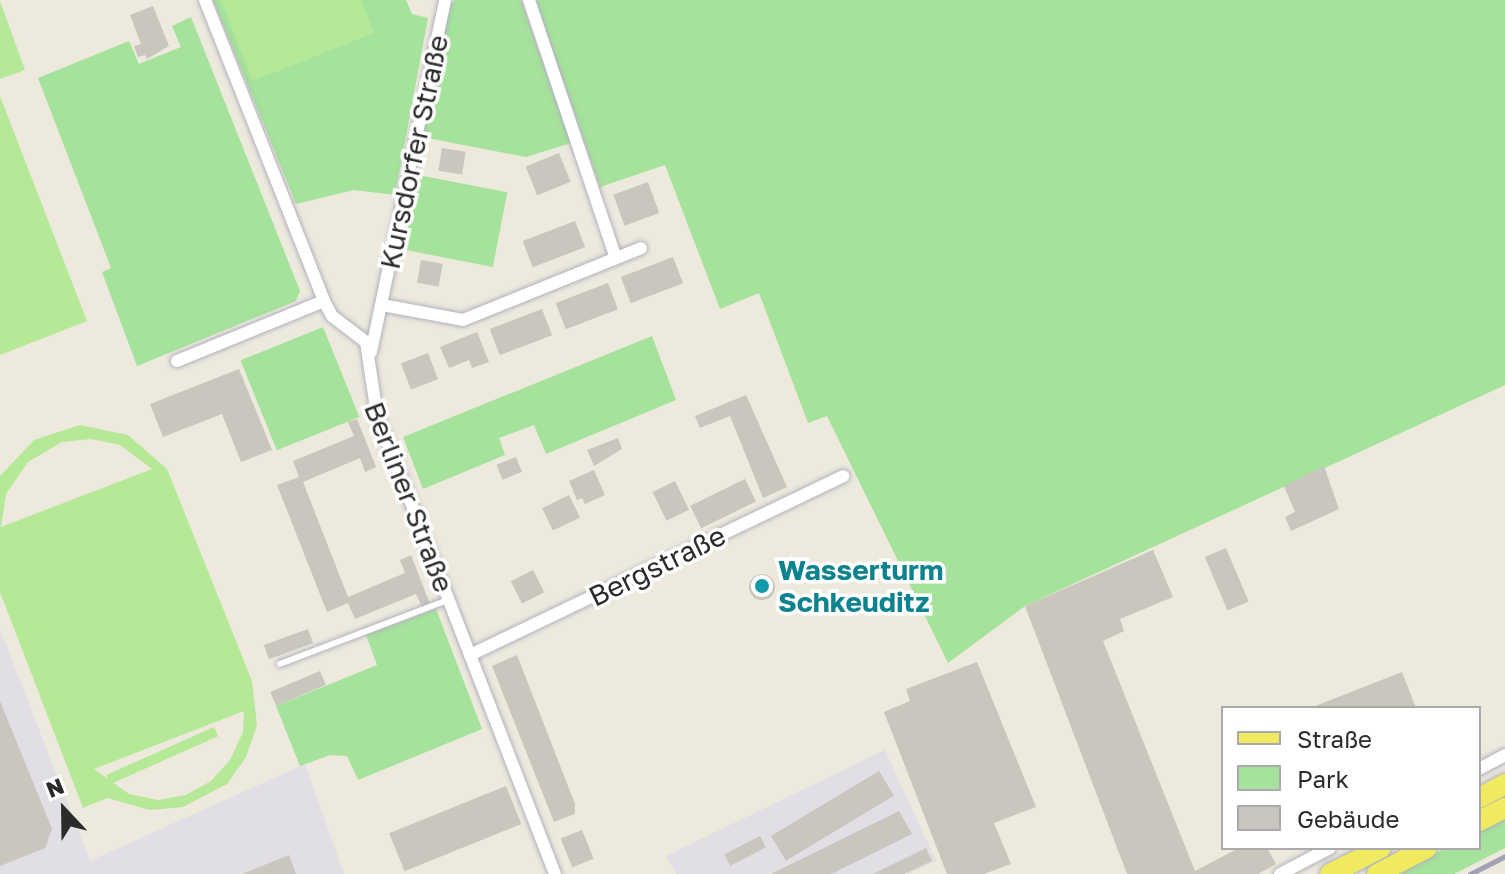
<!DOCTYPE html>
<html>
<head>
<meta charset="utf-8">
<style>
	body { margin:0 }
	#map { position:relative; width:1505px; height:874px; overflow:hidden; background:#ede9dd; font-family:"Golos Text",sans-serif }
	div>[style] { position:absolute }
	.industrial>* { inset:0; background:#e1dee5 }
	.green>* { inset:0; background:#a5e29b; transform-origin:0 0 }
	.pitch>* { inset:0; background:#b6e997; transform-origin:0 0 }
	.building>* { inset:0; background:#c8c6bd; transform-origin:0 0 }
	.round { border-radius:50% }
	.roads { filter:drop-shadow(0 0 2px #b1b1be) drop-shadow(0 0 2px #b1b1be) }
	.service>* { height:6px; margin:-3px; padding:0 3px; transform-origin:3px; border-radius:3px; background:#fff }
	.minor>* { height:12px; margin:-6px; padding:0 6px; transform-origin:6px; border-radius:6px; background:#fff }
	.primary>* { height:20px; margin:-10px; padding:0 10px; transform-origin:10px; border-radius:10px; background:#efea60 }
	.rail>* { height:5px; margin:-2.5px; padding:0 2.5px; transform-origin:2.5px; border-radius:2.5px; background:#a1a0b5 }
	.dots>* { width:22px; height:22px; translate:-50% -50%; box-sizing:border-box; border:4px solid #fff; border-radius:50% }
	span { translate:-50% -50%; white-space:nowrap; text-align:center; line-height:1.15; -webkit-text-stroke:7px #fff; paint-order:stroke }
	.street-label { font-size:28px; color:#2b2b2b }
	.culture-label { font-size:28px; color:#0d838f; font-weight:700 }
	.left { translate:0 -50%; text-align:left }
	.legend { position:absolute; left:1221px; top:706px; width:260px; height:144px; box-sizing:border-box; background:#fff; border:2px solid #aaa; margin:0; padding:10px 14px; list-style:none; font-size:24px; color:#2b2b2b }
	.legend li { display:flex; align-items:center; gap:16px; height:40px }
	.legend b { width:40px; border:2px solid #aaa }
	.north { position:absolute; left:24px; top:770px; width:80px; height:80px; -webkit-text-stroke:6px #fff; paint-order:stroke; rotate:338deg; font-size:22px; font-weight:700; line-height:32px; text-align:center; color:#2b2b2b }
	.north::after { content:''; display:block; margin:auto; width:28px; height:36px; background:#2b2b2b; clip-path:polygon(50% 0,100% 100%,50% 72%,0 100%) }
</style>
</head>
<body>
<div id="map">
	<div class="industrial">
		<i style="clip-path:polygon(0 629px,90px 861px,305px 764px,344px 874px,0 874px)"></i>
		<i style="clip-path:polygon(885px 750px,936px 861px,908px 874px,676px 874px,666px 856px)"></i>
	</div>
	<div class="green">
		<i style="clip-path:polygon(213px 0,406px 0,412px 14px,428px 18px,395px 195px,354px 190px,296px 204px)"></i>
		<i style="clip-path:polygon(455px 0,521px 0,571px 143px,526px 157px,422px 137px,448px 8px)"></i>
		<i style="clip-path:polygon(535px 0,1505px 0,1505px 385px,1025px 606px,948px 663px,827px 416px,808px 423px,759px 293px,720px 309px,665px 165px,600px 187px)"></i>
		<i style="clip-path:polygon(191px 17px,300px 291px,296px 301px,137px 366px,102px 272px,111px 268px,38px 78px,129px 41px,139px 64px,181px 47px,172px 26px)"></i>
		<i style="left:418px;top:175px;width:91px;height:76px;rotate:11deg"></i>
		<i style="left:323px;top:327px;width:97px;height:89px;rotate:68deg"></i>
		<i style="clip-path:polygon(652px 336px,676px 400px,546px 454px,534px 425px,499px 438px,505px 455px,423px 489px,403px 437px)"></i>
		<i style="clip-path:polygon(436px 609px,482px 729px,358px 780px,347px 756px,330px 755px,300px 766px,276px 706px,377px 665px,366px 635px)"></i>
		<i style="clip-path:polygon(1505px 818px,1505px 848px,1454px 874px,1396px 874px,1446px 848px,1479px 848px,1479px 831px)"></i>
	</div>
	<div class="pitch">
		<i style="clip-path:polygon(221px 0,361px 0,374px 33px,253px 81px)"></i>
		<i style="clip-path:polygon(0 1px,25px 70px,0 79px)"></i>
		<i style="clip-path:polygon(0 96px,87px 321px,0 355px)"></i>
		<i style="clip-path:polygon(evenodd,80px 425px,128px 435px,167px 469px,252px 681px,257px 725px,246px 757px,227px 784px,183px 807px,150px 810px,107px 798px,83px 808px,0 592px,0 476px,34px 440px,80px 425px,91px 439px,120px 445px,152px 469px,1px 527px,6px 494px,28px 462px,62px 442px,91px 439px,80px 425px,244px 711px,243px 732px,230px 760px,211px 781px,186px 795px,158px 800px,129px 794px,94px 769px,244px 711px)"></i>
		<i style="left:214px;top:727px;width:10px;height:118px;rotate:66deg"></i>
	</div>
	<div class="building">
		<i style="clip-path:polygon(153px 6px,169px 46px,147px 59px,145px 55px,138px 57px,134px 46px,141px 44px,130px 15px)"></i>
		<i style="left:442px;top:148px;width:24px;height:23px;rotate:9deg"></i>
		<i style="left:559px;top:153px;width:31px;height:36px;rotate:68deg"></i>
		<i style="left:648px;top:182px;width:33px;height:37px;rotate:70deg"></i>
		<i style="left:575px;top:221px;width:28px;height:56px;rotate:69deg"></i>
		<i style="left:673px;top:257px;width:28px;height:56px;rotate:69deg"></i>
		<i style="left:421px;top:260px;width:22px;height:23px;rotate:10deg"></i>
		<i style="left:608px;top:283px;width:28px;height:56px;rotate:69deg"></i>
		<i style="left:542px;top:309px;width:28px;height:56px;rotate:69deg"></i>
		<i style="clip-path:polygon(477px 332px,489px 362px,472px 368px,469px 360px,449px 368px,440px 347px)"></i>
		<i style="left:428px;top:353px;width:28px;height:29px;rotate:69deg"></i>
		<i style="clip-path:polygon(239px 369px,272px 450px,241px 462px,222px 414px,163px 437px,150px 404px)"></i>
		<i style="clip-path:polygon(746px 395px,787px 487px,763px 498px,730px 416px,700px 428px,695px 416px)"></i>
		<i style="clip-path:polygon(357px 419px,376px 467px,365px 472px,360px 458px,303px 482px,348px 597px,405px 573px,400px 560px,411px 555px,430px 604px,422px 607px,416px 594px,355px 619px,348px 603px,327px 612px,277px 485px,299px 477px,293px 461px,354px 436px,348px 422px)"></i>
		<i style="clip-path:polygon(618px 438px,622px 449px,594px 466px,587px 450px)"></i>
		<i style="left:516px;top:457px;width:16px;height:21px;rotate:68deg"></i>
		<i style="clip-path:polygon(1324px 466px,1339px 509px,1291px 531px,1285px 517px,1295px 512px,1284px 486px)"></i>
		<i style="clip-path:polygon(594px 470px,605px 495px,585px 504px,582px 498px,577px 500px,569px 481px)"></i>
		<i style="left:745px;top:479px;width:25px;height:61px;rotate:64deg"></i>
		<i style="left:675px;top:481px;width:32px;height:25px;rotate:64deg"></i>
		<i style="left:569px;top:495px;width:25px;height:30px;rotate:64deg"></i>
		<i style="left:1226px;top:548px;width:58px;height:23px;rotate:67deg"></i>
		<i style="clip-path:polygon(1153px 550px,1173px 597px,1120px 619px,1124px 631px,1103px 641px,1195px 871px,1239px 848px,1267px 848px,1276px 864px,1258px 874px,1127px 874px,1025px 606px)"></i>
		<i style="left:533px;top:570px;width:25px;height:25px;rotate:63deg"></i>
		<i class="round" style="left:749px;top:574px;width:26px;height:26px"></i>
		<i style="left:308px;top:629px;width:15px;height:47px;rotate:70deg"></i>
		<i style="clip-path:polygon(517px 655px,575px 804px,575px 814px,554px 822px,492px 666px)"></i>
		<i style="clip-path:polygon(977px 662px,1036px 807px,994px 823px,1011px 864px,984px 874px,947px 874px,884px 712px,910px 701px,906px 689px)"></i>
		<i style="left:320px;top:671px;width:15px;height:54px;rotate:67deg"></i>
		<i style="clip-path:polygon(1402px 672px,1416px 708px,1310px 708px)"></i>
		<i style="clip-path:polygon(0 701px,52px 829px,45px 848px,0 866px)"></i>
		<i style="left:879px;top:771px;width:29px;height:126px;rotate:59deg"></i>
		<i style="left:506px;top:786px;width:41px;height:126px;rotate:68deg"></i>
		<i style="clip-path:polygon(899px 811px,912px 834px,831px 874px,771px 874px)"></i>
		<i style="left:582px;top:830px;width:31px;height:23px;rotate:68deg"></i>
		<i style="left:760px;top:836px;width:13px;height:40px;rotate:63deg"></i>
		<i style="clip-path:polygon(926px 848px,932px 861px,904px 874px,873px 874px)"></i>
		<i style="clip-path:polygon(289px 855px,296px 874px,242px 874px)"></i>
	</div>
	<div class="roads">
		<div class="service">
			<i style="left:280px;top:664px;width:180px;rotate:-20.9deg"></i>
		</div>
		<div class="minor">
			<i style="left:205px;top:0;width:324px;rotate:68.4deg"></i>
			<i style="left:324px;top:301px;width:17px;rotate:62deg"></i>
			<i style="left:332px;top:316px;width:43px;rotate:37.4deg"></i>
			<i style="left:366px;top:342px;width:74px;rotate:81.4deg"></i>
			<i style="left:377px;top:415px;width:492px;rotate:68.8deg"></i>
			<i style="left:529px;top:0;width:272px;rotate:71.4deg"></i>
			<i style="left:382px;top:305px;width:82px;rotate:10.5deg"></i>
			<i style="left:463px;top:320px;width:192px;rotate:-22deg"></i>
			<i style="left:371px;top:352px;width:360px;rotate:-78.1deg"></i>
			<i style="left:177px;top:361px;width:159px;rotate:-22.2deg"></i>
			<i style="left:470px;top:655px;width:414px;rotate:-25.6deg"></i>
			<i style="left:1479px;top:769px;width:30px;rotate:-28deg"></i>
			<i style="left:1280px;top:874px;width:56px;rotate:-27.5deg"></i>
		</div>
		<div class="primary">
			<i style="left:1479px;top:798px;width:30px;rotate:-28deg"></i>
			<i style="left:1479px;top:821px;width:29px;rotate:-27deg"></i>
			<i style="left:1330px;top:874px;width:57px;rotate:-27deg"></i>
			<i style="left:1377px;top:874px;width:56px;rotate:-27.5deg"></i>
		</div>
	</div>
	<div class="rail">
		<i style="left:1470px;top:874px;width:39px;rotate:-27deg"></i>
	</div>
	<div class="dots">
		<i style="left:762px;top:586px;background:#0f9aa8"></i>
	</div>
	<div class="street-label">
		<span style="left:414px;top:152px;rotate:-78deg">Kursdorfer Straße</span>
		<span style="left:409px;top:497px;rotate:69deg">Berliner Straße</span>
		<span style="left:657px;top:566px;rotate:-26deg">Bergstraße</span>
	</div>
	<div class="culture-label">
		<span class="left" style="left:778px;top:586px">Wasserturm<br>Schkeuditz</span>
	</div>
	<ul class="legend">
	<li><b style="height:10px;background:#efea60"></b>Straße</li>
	<li><b style="height:22px;background:#a5e29b"></b>Park</li>
	<li><b style="height:22px;background:#c8c6bd"></b>Gebäude</li>
	</ul>
	<div class="north">N</div>
</div>
</body>
</html>
